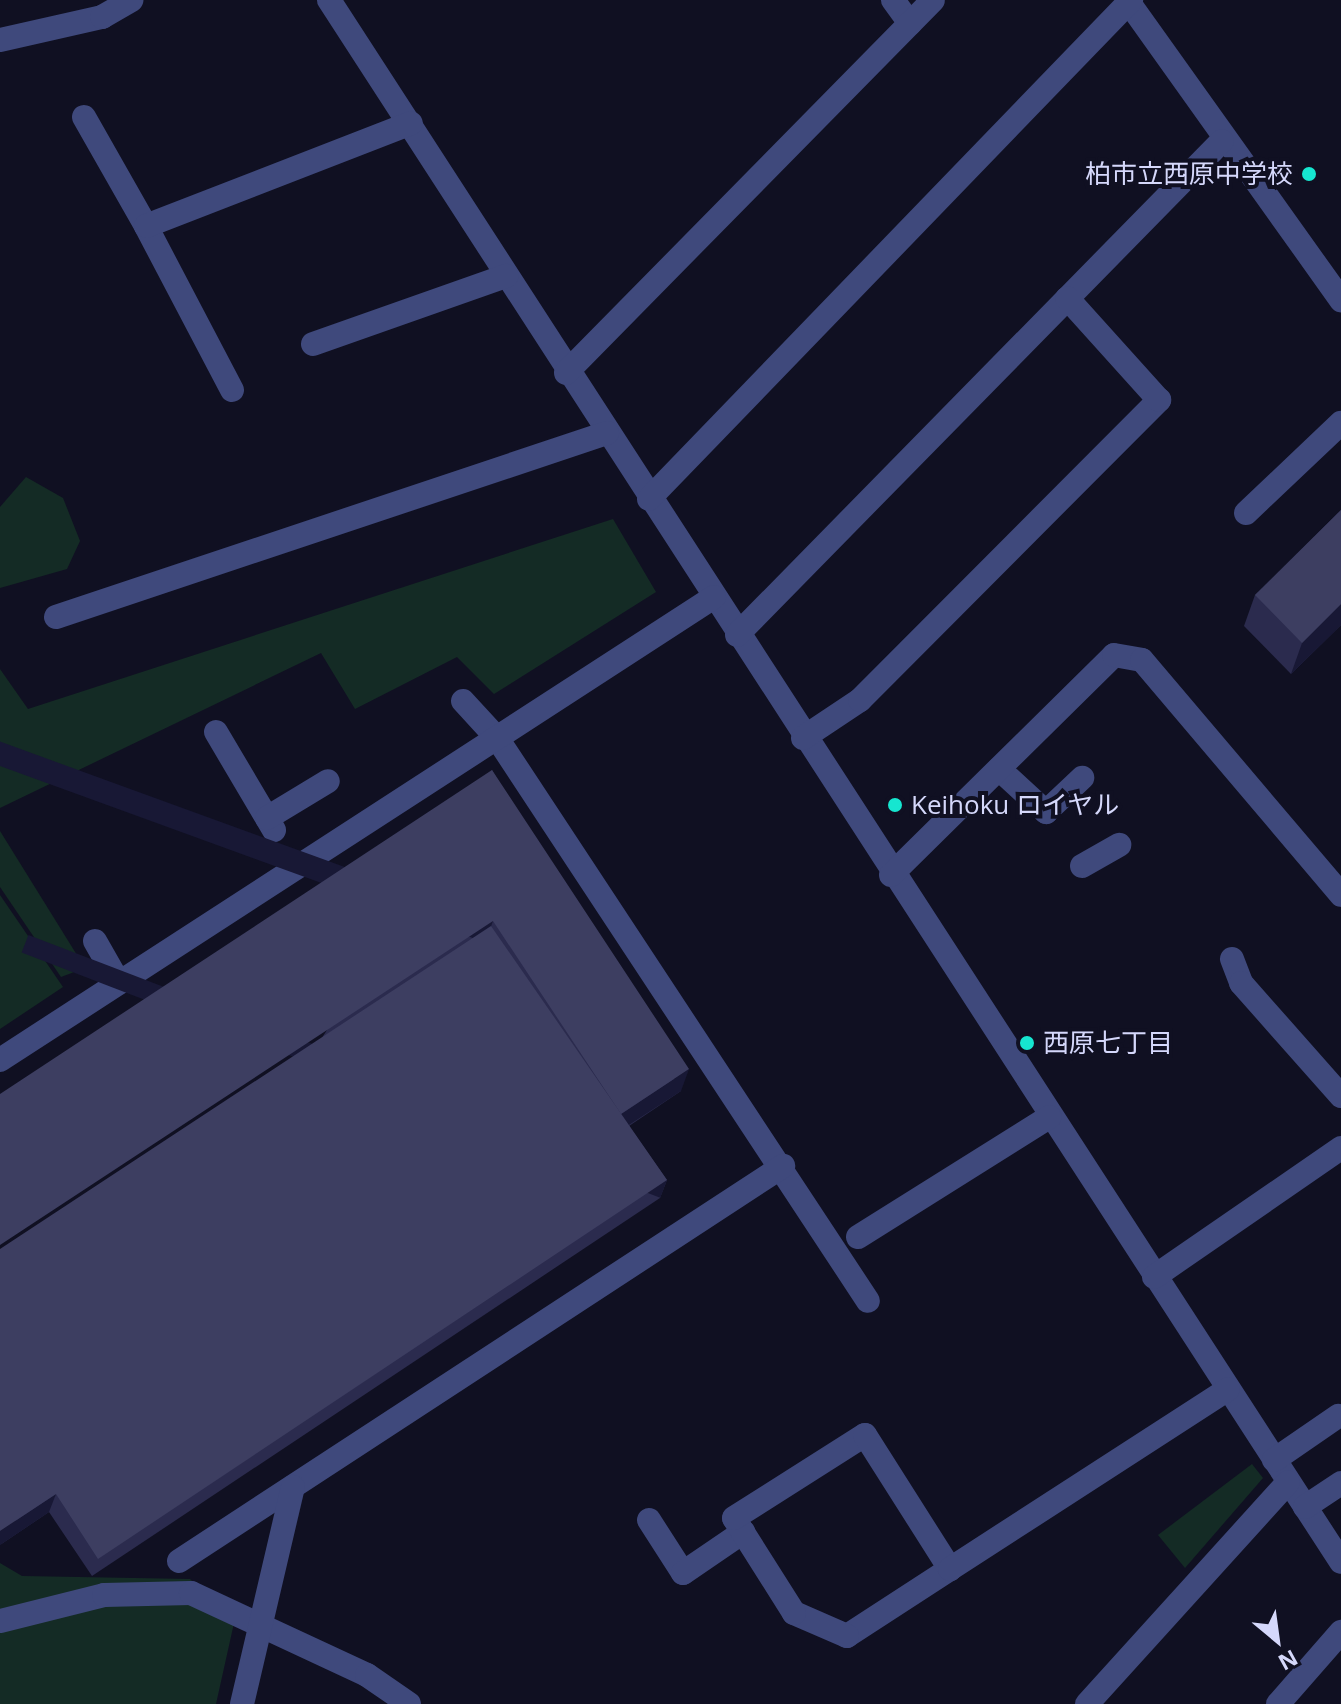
<!DOCTYPE html>
<html>
<head>
<meta charset="utf-8">
<style>
	body { margin:0 }
	#map { position:relative; width:1341px; height:1704px; overflow:hidden; background:#101022; font-family:"Open Sans","Noto Sans JP",sans-serif }
	div>[style] { position:absolute }
	.green>* { inset:0; background:#142b25 }
	.minor>* { height:24px; margin:-12px; padding:0 12px; transform-origin:12px; border-radius:12px; background:#3f497c }
	.wall>* { inset:0; background:#2b2b4e }
	.shaded-wall>* { inset:0; background:#181835; transform-origin:0 0 }
	.building>* { inset:0; background:#3d3e61 }
	.dots>* { width:22px; height:22px; translate:-50% -50%; box-sizing:border-box; border:4px solid #101022; border-radius:50% }
	span { translate:-50% -50%; white-space:nowrap; text-align:center; line-height:1.15; -webkit-text-stroke:8px #101022; paint-order:stroke }
	.poi-label { font-size:26px; color:#d5d8fb }
	.right { translate:-100% -50%; text-align:right }
	.left { translate:0 -50%; text-align:left }
	.north { position:absolute; left:1237px; top:1600px; width:80px; height:80px; -webkit-text-stroke:6px #101022; paint-order:stroke; rotate:151deg; font-size:22px; font-weight:700; line-height:32px; text-align:center; color:#d5d8fb }
	.north::after { content:''; display:block; margin:auto; width:28px; height:36px; background:#d5d8fb; clip-path:polygon(50% 0,100% 100%,50% 72%,0 100%) }
</style>
</head>
<body>
<div id="map">
	<div class="green">
		<i style="clip-path:polygon(26px 477px,63px 498px,80px 541px,67px 569px,0 588px,0 507px)"></i>
		<i style="clip-path:polygon(613px 519px,656px 592px,494px 694px,457px 657px,355px 709px,321px 653px,0 808px,0 669px,28px 709px)"></i>
		<i style="clip-path:polygon(0 831px,85px 968px,61px 977px,0 887px)"></i>
		<i style="clip-path:polygon(0 895px,63px 987px,0 1029px)"></i>
		<i style="clip-path:polygon(1252px 1464px,1263px 1478px,1185px 1568px,1158px 1535px)"></i>
		<i style="clip-path:polygon(0 1563px,22px 1576px,190px 1579px,234px 1623px,216px 1704px,0 1704px)"></i>
	</div>
	<div class="minor">
		<i style="left:329px;top:0;width:1861px;rotate:57.06deg"></i>
		<i style="left:893px;top:0;width:29px;rotate:54deg"></i>
		<i style="left:1127px;top:0;width:369px;rotate:54.5deg"></i>
		<i style="left:0;top:40px;width:105px;rotate:-12.7deg"></i>
		<i style="left:102px;top:17px;width:34px;rotate:-30deg"></i>
		<i style="left:84px;top:117px;width:125px;rotate:60.4deg"></i>
		<i style="left:313px;top:344px;width:205px;rotate:-19.4deg"></i>
		<i style="left:566px;top:373px;width:523px;rotate:-45.46deg"></i>
		<i style="left:232px;top:390px;width:185px;rotate:-117.7deg"></i>
		<i style="left:146px;top:226px;width:284px;rotate:-21.2deg"></i>
		<i style="left:649px;top:499px;width:694px;rotate:-45.99deg"></i>
		<i style="left:1246px;top:513px;width:131px;rotate:-43.5deg"></i>
		<i style="left:56px;top:617px;width:581px;rotate:-18.47deg"></i>
		<i style="left:737px;top:635px;width:692px;rotate:-45.53deg"></i>
		<i style="left:463px;top:701px;width:50px;rotate:47.4deg"></i>
		<i style="left:497px;top:738px;width:674px;rotate:56.62deg"></i>
		<i style="left:216px;top:732px;width:114px;rotate:59.4deg"></i>
		<i style="left:803px;top:738px;width:69px;rotate:-33.7deg"></i>
		<i style="left:860px;top:700px;width:424px;rotate:-45.1deg"></i>
		<i style="left:1159px;top:400px;width:137px;rotate:-132deg"></i>
		<i style="left:999px;top:769px;width:64px;rotate:42.5deg"></i>
		<i style="left:1046px;top:812px;width:50px;rotate:-43.4deg"></i>
		<i style="left:267px;top:818px;width:71px;rotate:-31.2deg"></i>
		<i style="left:1082px;top:866px;width:43px;rotate:-29.6deg"></i>
		<i style="left:891px;top:875px;width:313px;rotate:-44.6deg"></i>
		<i style="left:1114px;top:655px;width:28px;rotate:10deg"></i>
		<i style="left:1142px;top:660px;width:308px;rotate:49.7deg"></i>
		<i style="left:95px;top:941px;width:48px;rotate:60.3deg"></i>
		<i style="left:1232px;top:959px;width:26px;rotate:69deg"></i>
		<i style="left:1241px;top:983px;width:151px;rotate:48.5deg"></i>
		<i style="left:0;top:1060px;width:851px;rotate:-32.96deg"></i>
		<i style="left:858px;top:1237px;width:226px;rotate:-32.1deg"></i>
		<i style="left:1154px;top:1277px;width:227px;rotate:-34.6deg"></i>
		<i style="left:1274px;top:1460px;width:78px;rotate:-34.5deg"></i>
		<i style="left:1305px;top:1507px;width:43px;rotate:-33.7deg"></i>
		<i style="left:649px;top:1520px;width:63px;rotate:57.3deg"></i>
		<i style="left:683px;top:1573px;width:73px;rotate:-34.3deg"></i>
		<i style="left:179px;top:1561px;width:722px;rotate:-33.18deg"></i>
		<i style="left:950px;top:1569px;width:123px;rotate:147deg"></i>
		<i style="left:847px;top:1636px;width:58px;rotate:-156.5deg"></i>
		<i style="left:794px;top:1613px;width:112px;rotate:-122.3deg"></i>
		<i style="left:734px;top:1518px;width:155px;rotate:-32.4deg"></i>
		<i style="left:865px;top:1435px;width:159px;rotate:57.6deg"></i>
		<i style="left:950px;top:1569px;width:331px;rotate:-32.9deg"></i>
		<i style="left:0;top:1621px;width:107px;rotate:-14deg"></i>
		<i style="left:104px;top:1595px;width:87px;rotate:-1.3deg"></i>
		<i style="left:191px;top:1593px;width:194px;rotate:25deg"></i>
		<i style="left:367px;top:1675px;width:51px;rotate:34.6deg"></i>
		<i style="left:242px;top:1704px;width:223px;rotate:-76.8deg"></i>
		<i style="left:1087px;top:1704px;width:299px;rotate:-47.8deg"></i>
		<i style="left:1278px;top:1704px;width:96px;rotate:-48.8deg"></i>
	</div>
	<div class="wall">
		<i style="clip-path:polygon(1341px 510px,1341px 625px,1291px 674px,1244px 626px,1255px 595px)"></i>
		<i style="clip-path:polygon(492px 770px,681px 1091px,629px 1126px,667px 1180px,660px 1198px,92px 1576px,49px 1512px,0 1545px)"></i>
	</div>
	<div class="shaded-wall">
		<i style="clip-path:polygon(1341px 604px,1341px 625px,1291px 674px,1302px 643px)"></i>
		<i style="left:493px;top:921px;width:23px;height:590px;rotate:110deg"></i>
		<i style="clip-path:polygon(689px 1069px,681px 1091px,612px 1136px,621px 1114px)"></i>
		<i style="left:667px;top:1180px;width:19px;height:684px;rotate:111deg"></i>
		<i style="clip-path:polygon(56px 1494px,49px 1512px,0 1545px,0 1531px)"></i>
	</div>
	<div class="building">
		<i style="clip-path:polygon(1341px 510px,1341px 604px,1302px 643px,1255px 595px)"></i>
		<i style="clip-path:polygon(492px 770px,689px 1069px,621px 1114px,493px 921px,0 1245px,0 1094px)"></i>
		<i style="clip-path:polygon(491px 926px,667px 1180px,98px 1559px,56px 1494px,0 1531px,0 1249px)"></i>
	</div>
	<div class="dots">
		<i style="left:1309px;top:174px;background:#16e6d0"></i>
		<i style="left:895px;top:805px;background:#16e6d0"></i>
		<i style="left:1027px;top:1043px;background:#16e6d0"></i>
	</div>
	<div class="poi-label">
		<span class="right" style="left:1293px;top:174px">柏市立西原中学校</span>
		<span class="left" style="left:911px;top:805px">Keihoku ロイヤル</span>
		<span class="left" style="left:1043px;top:1043px">西原七丁目</span>
	</div>
	<div class="north">N</div>
</div>
</body>
</html>
